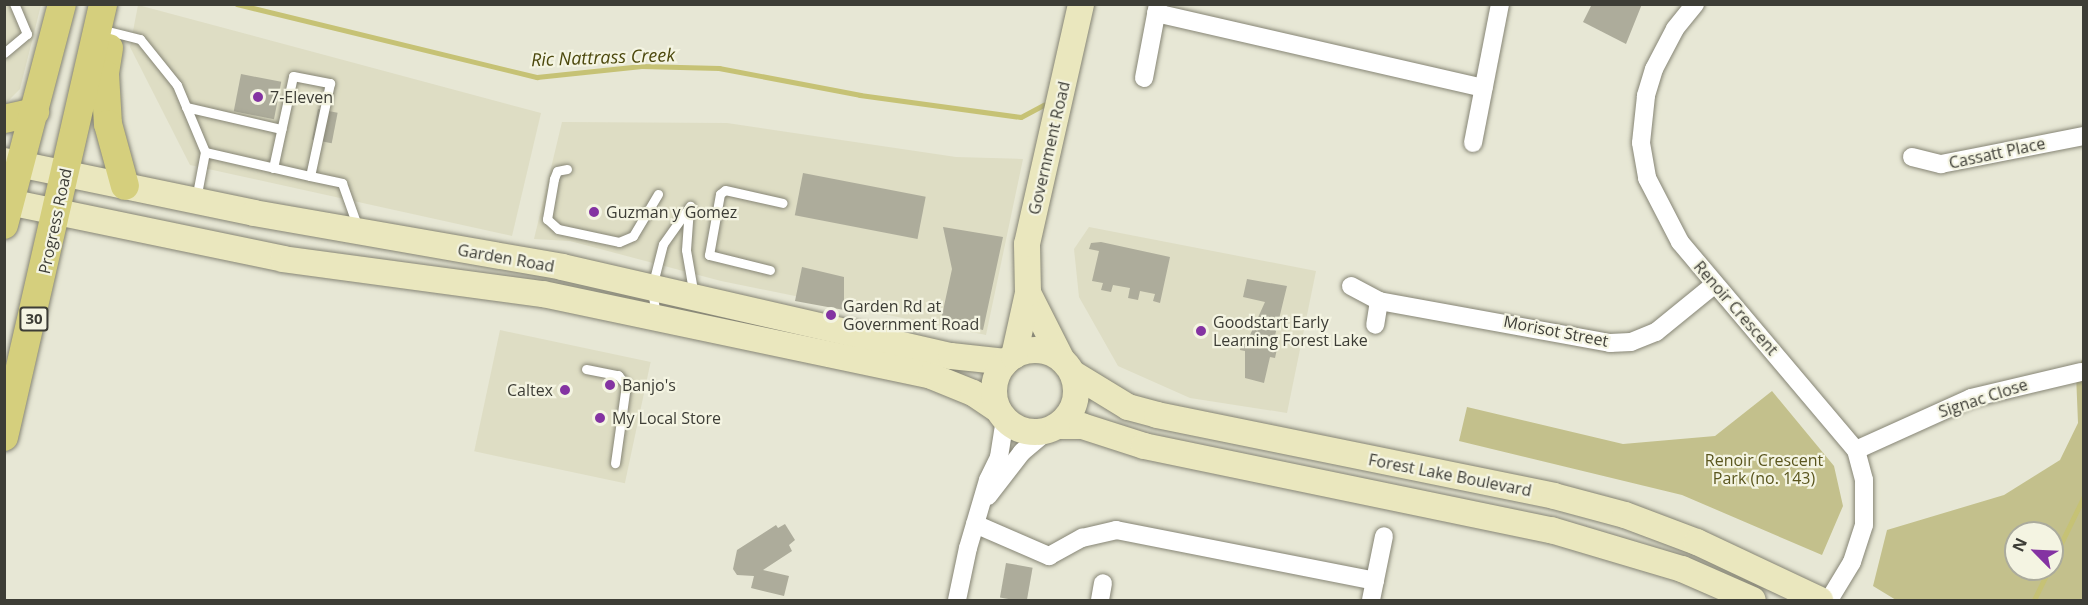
<!DOCTYPE html>
<html>
<head>
<meta charset="utf-8">
<style>
	body { margin:0 }
	#map { position:relative; width:2088px; height:605px; overflow:hidden; background:#e7e7d5; font-family:"Open Sans",sans-serif }
	div>[style] { position:absolute }
	.built>* { inset:0; background:#deddc4; transform-origin:0 0 }
	.green>* { inset:0; background:#c3c08c }
	.stream>* { height:4.5px; margin:-2.25px; padding:0 2.25px; transform-origin:2.25px; border-radius:2.25px; background:#c6c275 }
	.building>* { inset:0; background:#adac9b; transform-origin:0 0 }
	.roads { filter:drop-shadow(0 0 2px #868575) drop-shadow(0 0 2px #868575) }
	.lane>* { height:9px; margin:-4.5px; padding:0 4.5px; transform-origin:4.5px; border-radius:4.5px; background:#fff }
	.street>* { height:18px; margin:-9px; padding:0 9px; transform-origin:9px; border-radius:9px; background:#fff }
	.secondary>* { height:26px; margin:-13px; padding:0 13px; transform-origin:13px; border-radius:13px; background:#eae7be }
	.secondary>.ring { margin:-13px; padding:0; box-sizing:content-box; background:none; border:26px solid #eae7be; border-radius:50% }
	.primary>* { height:28px; margin:-14px; padding:0 14px; transform-origin:14px; border-radius:14px; background:#d5cf7d }
	.dots>* { width:16px; height:16px; translate:-50% -50%; box-sizing:border-box; border:3px solid #f4f4e2; border-radius:50% }
	span { translate:-50% -50%; white-space:nowrap; text-align:center; line-height:1.15; -webkit-text-stroke:4.5px #f4f4e2; paint-order:stroke }
	.shield-label span { padding:2px 4px; background:#f4f4e2; border:2px solid; border-radius:4px; -webkit-text-stroke-width:0 }
	.shield-label { font-size:15px; color:#3d3d36; font-weight:700 }
	.poi-label { font-size:16px; color:#3d3d36 }
	.left { translate:0 -50%; text-align:left }
	.right { translate:-100% -50%; text-align:right }
	.street-label { font-size:16px; color:#3d3d36 }
	.park-label { font-size:16px; color:#5a561e }
	.water-label { font-size:18px; color:#4c480c; font-style:italic }
	.frame { position:absolute; inset:0; border:6px solid #3d3d36; pointer-events:none }
	.north { position:absolute; left:2004px; top:521px; width:60px; height:60px; box-sizing:border-box; background:#f4f4e2; border:2px solid #abab9d; border-radius:50%; rotate:294deg; font-size:16px; font-weight:700; line-height:24px; text-align:center; color:#3d3d36 }
	.north::after { content:''; display:block; margin:auto; width:21px; height:27px; background:#8433a2; clip-path:polygon(50% 0,100% 100%,50% 72%,0 100%) }
</style>
</head>
<body>
<div id="map">
	<div class="built">
		<i style="clip-path:polygon(5px 5px,41px 5px,20px 89px,5px 104px)"></i>
		<i style="clip-path:polygon(138px 5px,541px 113px,512px 236px,190px 165px,130px 47px)"></i>
		<i style="clip-path:polygon(562px 122px,727px 123px,956px 157px,1023px 159px,986px 335px,721px 281px,570px 241px,534px 239px)"></i>
		<i style="clip-path:polygon(1089px 227px,1316px 271px,1287px 413px,1190px 398px,1118px 366px,1079px 297px,1074px 249px)"></i>
		<i style="left:500px;top:330px;width:154px;height:124px;rotate:12deg"></i>
	</div>
	<div class="green">
		<i style="clip-path:polygon(evenodd,2083px 357px,2083px 600px,1896px 600px,1873px 586px,1887px 530px,2004px 495px,2060px 460px,2078px 423px,2076px 374px,2083px 357px,2016px 533px,2052px 533px,2052px 569px,2016px 569px,2016px 533px)"></i>
		<i style="clip-path:polygon(1772px 391px,1834px 466px,1843px 506px,1822px 555px,1682px 495px,1459px 441px,1467px 407px,1623px 444px,1715px 436px)"></i>
	</div>
	<div class="stream">
		<i style="left:237px;top:4px;width:309px;rotate:13.7deg"></i>
		<i style="left:537px;top:77px;width:105px;rotate:-6deg"></i>
		<i style="left:641px;top:66px;width:78px;rotate:1.5deg"></i>
		<i style="left:719px;top:68px;width:144px;rotate:10.8deg"></i>
		<i style="left:860px;top:95px;width:162px;rotate:7.8deg"></i>
		<i style="left:1021px;top:117px;width:26px;rotate:-28deg"></i>
		<i style="left:2052px;top:562px;width:73px;rotate:-64.1deg"></i>
		<i style="left:2034px;top:600px;width:34px;rotate:-64deg"></i>
	</div>
	<div class="building">
		<i style="clip-path:polygon(1592px 4px,1642px 4px,1626px 44px,1583px 22px)"></i>
		<i style="left:241px;top:74px;width:41px;height:38px;rotate:11deg"></i>
		<i style="left:318px;top:109px;width:20px;height:31px;rotate:11deg"></i>
		<i style="left:803px;top:173px;width:125px;height:43px;rotate:11deg"></i>
		<i style="clip-path:polygon(943px 227px,1003px 237px,983px 330px,941px 320px,952px 269px)"></i>
		<i style="clip-path:polygon(1101px 242px,1170px 257px,1160px 303px,1153px 301px,1155px 294px,1140px 291px,1138px 300px,1128px 298px,1130px 288px,1113px 285px,1111px 292px,1101px 290px,1103px 283px,1092px 281px,1099px 251px,1089px 249px,1091px 243px)"></i>
		<i style="clip-path:polygon(802px 267px,844px 277px,844px 310px,795px 301px)"></i>
		<i style="clip-path:polygon(1247px 279px,1287px 286px,1272px 348px,1277px 349px,1275px 358px,1270px 357px,1264px 383px,1245px 378px,1245px 351px,1240px 350px,1241px 343px,1246px 344px,1265px 302px,1243px 297px)"></i>
		<i style="clip-path:polygon(785px 524px,795px 540px,789px 545px,792px 551px,763px 570px,789px 576px,784px 596px,751px 588px,754px 576px,737px 575px,733px 569px,737px 550px,776px 525px,778px 528px)"></i>
		<i style="left:1006px;top:563px;width:27px;height:35px;rotate:10deg"></i>
	</div>
	<div class="roads">
		<div class="lane">
			<i style="left:112px;top:32px;width:29px;rotate:14deg"></i>
			<i style="left:140px;top:39px;width:59px;rotate:51.2deg"></i>
			<i style="left:177px;top:85px;width:73px;rotate:67.3deg"></i>
			<i style="left:205px;top:152px;width:108px;rotate:12.9deg"></i>
			<i style="left:4px;top:53px;width:30px;rotate:-40deg"></i>
			<i style="left:27px;top:34px;width:33px;rotate:-113deg"></i>
			<i style="left:186px;top:107px;width:98px;rotate:13deg"></i>
			<i style="left:273px;top:168px;width:94px;rotate:-77.7deg"></i>
			<i style="left:293px;top:76px;width:38px;rotate:11deg"></i>
			<i style="left:330px;top:83px;width:95px;rotate:102.1deg"></i>
			<i style="left:310px;top:176px;width:33px;rotate:12deg"></i>
			<i style="left:342px;top:183px;width:48px;rotate:70.4deg"></i>
			<i style="left:567px;top:169px;width:10px;rotate:169deg"></i>
			<i style="left:557px;top:171px;width:9px;rotate:111deg"></i>
			<i style="left:554px;top:179px;width:41px;rotate:99.9deg"></i>
			<i style="left:547px;top:219px;width:15px;rotate:42deg"></i>
			<i style="left:558px;top:229px;width:62px;rotate:12deg"></i>
			<i style="left:619px;top:242px;width:15px;rotate:-23deg"></i>
			<i style="left:633px;top:236px;width:49px;rotate:-59.2deg"></i>
			<i style="left:196px;top:199px;width:48px;rotate:-79.2deg"></i>
			<i style="left:689px;top:208px;width:42px;rotate:94.1deg"></i>
			<i style="left:686px;top:250px;width:47px;rotate:80.1deg"></i>
			<i style="left:770px;top:270px;width:63px;rotate:-166.2deg"></i>
			<i style="left:709px;top:255px;width:62px;rotate:-79.8deg"></i>
			<i style="left:720px;top:194px;width:6px;rotate:-39deg"></i>
			<i style="left:725px;top:190px;width:59px;rotate:12.6deg"></i>
			<i style="left:656px;top:317px;width:30px;rotate:-98deg"></i>
			<i style="left:652px;top:287px;width:44px;rotate:-75.7deg"></i>
			<i style="left:663px;top:244px;width:47px;rotate:-54.6deg"></i>
			<i style="left:586px;top:369px;width:33px;rotate:11deg"></i>
			<i style="left:618px;top:375px;width:13px;rotate:51deg"></i>
			<i style="left:626px;top:385px;width:79px;rotate:98deg"></i>
		</div>
		<div class="street">
			<i style="left:1695px;top:4px;width:32px;rotate:129deg"></i>
			<i style="left:1675px;top:29px;width:45px;rotate:117.7deg"></i>
			<i style="left:1654px;top:69px;width:28px;rotate:107deg"></i>
			<i style="left:1646px;top:96px;width:47px;rotate:96.1deg"></i>
			<i style="left:1641px;top:143px;width:36px;rotate:80deg"></i>
			<i style="left:1647px;top:178px;width:72px;rotate:62.7deg"></i>
			<i style="left:1680px;top:242px;width:272px;rotate:49.8deg"></i>
			<i style="left:1856px;top:450px;width:31px;rotate:75deg"></i>
			<i style="left:1864px;top:480px;width:45px;rotate:90deg"></i>
			<i style="left:1864px;top:525px;width:39px;rotate:108deg"></i>
			<i style="left:1852px;top:562px;width:44px;rotate:121.2deg"></i>
			<i style="left:1156px;top:13px;width:336px;rotate:12.9deg"></i>
			<i style="left:1144px;top:78px;width:75px;rotate:-79.3deg"></i>
			<i style="left:1473px;top:143px;width:142px;rotate:-79deg"></i>
			<i style="left:1912px;top:157px;width:30px;rotate:14deg"></i>
			<i style="left:1941px;top:164px;width:146px;rotate:-11.1deg"></i>
			<i style="left:1351px;top:286px;width:32px;rotate:28deg"></i>
			<i style="left:1379px;top:301px;width:24px;rotate:99deg"></i>
			<i style="left:1379px;top:301px;width:235px;rotate:10.3deg"></i>
			<i style="left:1610px;top:343px;width:21px;rotate:-3deg"></i>
			<i style="left:1631px;top:342px;width:27px;rotate:-22deg"></i>
			<i style="left:1656px;top:332px;width:76px;rotate:-39.1deg"></i>
			<i style="left:1856px;top:450px;width:126px;rotate:-24.3deg"></i>
			<i style="left:1971px;top:398px;width:113px;rotate:-13.3deg"></i>
			<i style="left:988px;top:496px;width:56px;rotate:-52.3deg"></i>
			<i style="left:1022px;top:452px;width:33px;rotate:-40deg"></i>
			<i style="left:975px;top:524px;width:81px;rotate:23.4deg"></i>
			<i style="left:1049px;top:556px;width:38px;rotate:-29deg"></i>
			<i style="left:1082px;top:538px;width:35px;rotate:-13deg"></i>
			<i style="left:1116px;top:530px;width:264px;rotate:11.1deg"></i>
			<i style="left:957px;top:600px;width:53px;rotate:-78.1deg"></i>
			<i style="left:968px;top:548px;width:71px;rotate:-73.6deg"></i>
			<i style="left:988px;top:480px;width:25px;rotate:-64deg"></i>
			<i style="left:999px;top:457px;width:37px;rotate:-81deg"></i>
			<i style="left:1100px;top:600px;width:17px;rotate:-80deg"></i>
			<i style="left:1371px;top:600px;width:65px;rotate:-78.5deg"></i>
		</div>
		<div class="secondary">
			<i style="left:4px;top:161px;width:255px;rotate:11.7deg"></i>
			<i style="left:254px;top:213px;width:313px;rotate:9.9deg"></i>
			<i style="left:562px;top:267px;width:399px;rotate:12.9deg"></i>
			<i style="left:951px;top:356px;width:55px;rotate:6.2deg"></i>
			<i style="left:4px;top:201px;width:285px;rotate:11.7deg"></i>
			<i style="left:283px;top:259px;width:262px;rotate:7.7deg"></i>
			<i style="left:543px;top:294px;width:397px;rotate:11.9deg"></i>
			<i style="left:931px;top:376px;width:45px;rotate:22deg"></i>
			<i style="left:973px;top:393px;width:30px;rotate:34deg"></i>
			<i style="left:1028px;top:293px;width:73px;rotate:63.1deg"></i>
			<i class="ring" style="left:994px;top:350px;width:56px;height:56px"></i>
			<i style="left:1014px;top:356px;width:65px;rotate:-77.5deg"></i>
			<i style="left:1028px;top:293px;width:49px;rotate:-91.2deg"></i>
			<i style="left:1027px;top:244px;width:246px;rotate:-77.3deg"></i>
			<i style="left:1074px;top:374px;width:63px;rotate:31.4deg"></i>
			<i style="left:1128px;top:407px;width:30px;rotate:15deg"></i>
			<i style="left:1157px;top:415px;width:405px;rotate:11.5deg"></i>
			<i style="left:1554px;top:496px;width:73px;rotate:15deg"></i>
			<i style="left:1625px;top:515px;width:77px;rotate:20.6deg"></i>
			<i style="left:1697px;top:542px;width:136px;rotate:25.2deg"></i>
			<i style="left:1058px;top:426px;width:24px"></i>
			<i style="left:1082px;top:426px;width:65px;rotate:17.9deg"></i>
			<i style="left:1144px;top:446px;width:416px;rotate:11.7deg"></i>
			<i style="left:1551px;top:530px;width:137px;rotate:16.6deg"></i>
			<i style="left:1682px;top:569px;width:77px;rotate:23.6deg"></i>
		</div>
		<div class="primary">
			<i style="left:109px;top:48px;width:26px;rotate:99deg"></i>
			<i style="left:105px;top:74px;width:50px;rotate:86.6deg"></i>
			<i style="left:108px;top:124px;width:64px;rotate:74.7deg"></i>
			<i style="left:4px;top:119px;width:32px;rotate:-13deg"></i>
			<i style="left:4px;top:225px;width:228px;rotate:-75.3deg"></i>
			<i style="left:4px;top:437px;width:444px;rotate:-77.1deg"></i>
		</div>
	</div>
	<div class="dots">
		<i style="left:258px;top:97px;background:#8433a2"></i>
		<i style="left:594px;top:212px;background:#8433a2"></i>
		<i style="left:831px;top:315px;background:#8433a2"></i>
		<i style="left:1201px;top:331px;background:#8433a2"></i>
		<i style="left:610px;top:385px;background:#8433a2"></i>
		<i style="left:565px;top:390px;background:#8433a2"></i>
		<i style="left:600px;top:418px;background:#8433a2"></i>
	</div>
	<div class="shield-label">
		<span style="left:34px;top:319px">30</span>
	</div>
	<div class="poi-label">
		<span class="left" style="left:270px;top:97px">7-Eleven</span>
		<span class="left" style="left:606px;top:212px">Guzman y Gomez</span>
		<span class="left" style="left:843px;top:315px">Garden Rd at<br>Government Road</span>
		<span class="left" style="left:1213px;top:331px">Goodstart Early<br>Learning Forest Lake</span>
		<span class="left" style="left:622px;top:385px">Banjo's</span>
		<span class="right" style="left:553px;top:390px">Caltex</span>
		<span class="left" style="left:612px;top:418px">My Local Store</span>
	</div>
	<div class="street-label">
		<span style="left:1049px;top:148px;rotate:-77deg">Government Road</span>
		<span style="left:1997px;top:153px;rotate:-12deg">Cassatt Place</span>
		<span style="left:55px;top:221px;rotate:-78deg">Progress Road</span>
		<span style="left:506px;top:258px;rotate:10deg">Garden Road</span>
		<span style="left:1736px;top:308px;rotate:49deg">Renoir Crescent</span>
		<span style="left:1556px;top:331px;rotate:11deg">Morisot Street</span>
		<span style="left:1983px;top:398px;rotate:-18deg">Signac Close</span>
		<span style="left:1450px;top:475px;rotate:11deg">Forest Lake Boulevard</span>
	</div>
	<div class="park-label">
		<span style="left:1764px;top:469px">Renoir Crescent<br>Park (no. 143)</span>
	</div>
	<div class="water-label">
		<span style="left:603px;top:57px;rotate:-2deg">Ric Nattrass Creek</span>
	</div>
	<div class="frame"></div>
	<div class="north">N</div>
</div>
</body>
</html>
